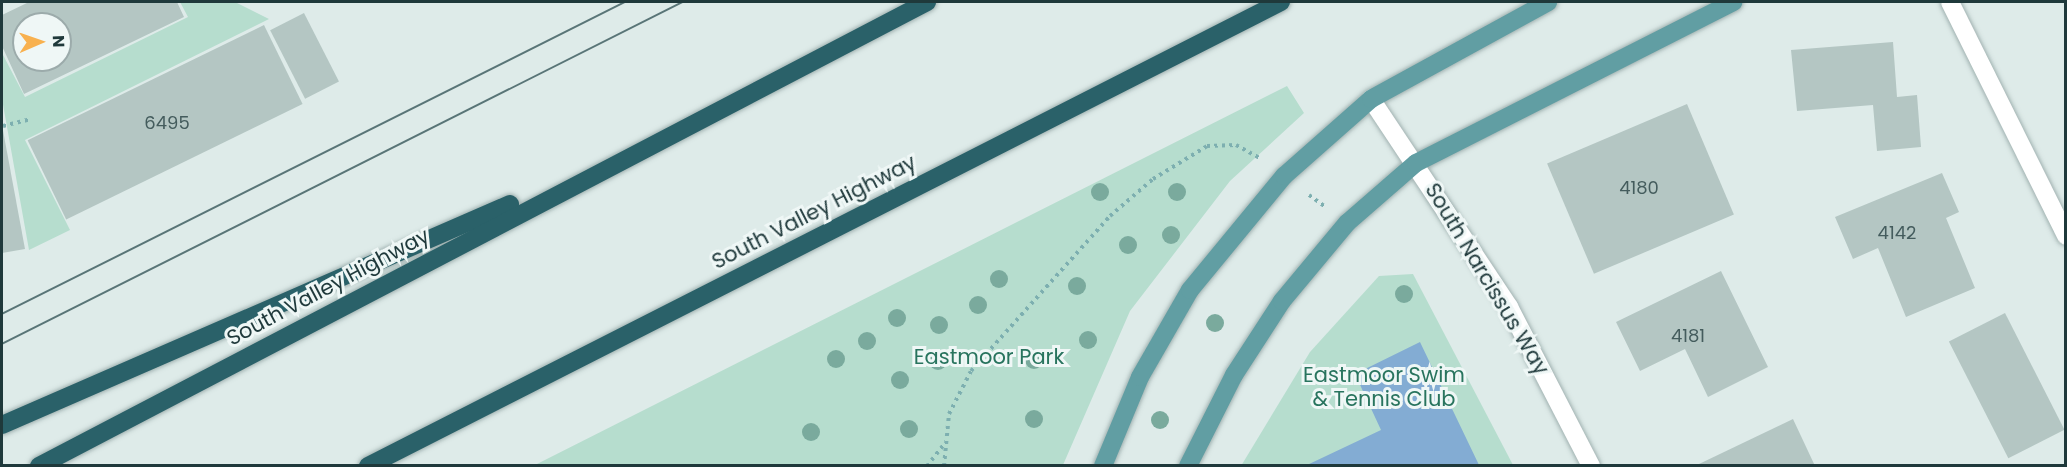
<!DOCTYPE html>
<html>
<head>
<meta charset="utf-8">
<style>
	body { margin:0 }
	#map { position:relative; width:2067px; height:467px; overflow:hidden; background:#deebe9; font-family:Poppins,sans-serif }
	div>[style] { position:absolute }
	.green>* { inset:0; background:#b6ddce }
	.water>* { inset:0; background:#83acd3 }
	.building>* { inset:0; background:#b4c6c3; transform-origin:0 0 }
	.path>* { height:4px; margin-top:-2px; transform-origin:0; background:repeating-linear-gradient(90deg,#7dafb0 0 3px,transparent 0 7.5px) }
	.roads { filter:drop-shadow(0 0 2px #a1b2b1) drop-shadow(0 0 2px #a1b2b1) }
	.minor>* { height:18px; margin:-9px; padding:0 9px; transform-origin:9px; border-radius:9px; background:#fff }
	.major>* { height:18px; margin:-9px; padding:0 9px; transform-origin:9px; border-radius:9px; background:#619ea3 }
	.highway>* { height:18px; margin:-9px; padding:0 9px; transform-origin:9px; border-radius:9px; background:#2a6169 }
	.tram>* { height:1.5px; margin:-0.75px; padding:0 0.75px; transform-origin:0.75px; border-radius:0.75px; background:#597577 }
	.trees>* { width:18px; height:18px; margin:-9px; border-radius:50%; background:#7aaa9d }
	span { translate:-50% -50%; white-space:nowrap; text-align:center; line-height:1.15; -webkit-text-stroke:6px #eff7f6; paint-order:stroke }
	.number-label { font-size:18px; color:#445c5d }
	.number-label span { -webkit-text-stroke-width:0 }
	.street-label { font-size:21px; color:#1f393b }
	.park-label { font-size:21px; color:#28745e }
	.frame { position:absolute; inset:0; border:3px solid #1f393b; pointer-events:none }
	.north { position:absolute; left:12px; top:12px; width:60px; height:60px; box-sizing:border-box; background:#eff7f6; border:2px solid #9cabab; border-radius:50%; rotate:88deg; font-size:16px; font-weight:700; line-height:24px; text-align:center; color:#1f393b }
	.north::after { content:''; display:block; margin:auto; width:21px; height:27px; background:#f8b14f; clip-path:polygon(50% 0,100% 100%,50% 72%,0 100%) }
</style>
</head>
<body>
<div id="map">
	<div class="green">
		<i style="clip-path:polygon(180px 2px,235px 2px,269px 19px,25px 140px,70px 230px,29px 250px,2px 99px,2px 53px,25px 97px,188px 17px)"></i>
		<i style="clip-path:polygon(1287px 86px,1304px 113px,1230px 181px,1130px 311px,1063px 465px,535px 465px)"></i>
		<i style="clip-path:polygon(1413px 274px,1513px 465px,1241px 466px,1310px 352px,1379px 276px)"></i>
	</div>
	<div class="water">
		<i style="clip-path:polygon(1420px 342px,1479px 465px,1307px 465px,1381px 430px,1355px 374px)"></i>
	</div>
	<div class="building">
		<i style="clip-path:polygon(evenodd,29px 2px,177px 2px,184px 17px,24px 94px,2px 46px,2px 15px,29px 2px,24px 24px,60px 24px,60px 60px,24px 60px,24px 24px)"></i>
		<i style="left:304px;top:13px;width:77px;height:38px;rotate:63deg"></i>
		<i style="left:264px;top:25px;width:88px;height:263px;rotate:64deg"></i>
		<i style="clip-path:polygon(1893px 42px,1897px 97px,1917px 95px,1921px 147px,1877px 151px,1873px 105px,1797px 111px,1791px 50px)"></i>
		<i style="left:1687px;top:104px;width:120px;height:152px;rotate:67deg"></i>
		<i style="clip-path:polygon(2px 125px,25px 249px,2px 253px)"></i>
		<i style="clip-path:polygon(1942px 173px,1959px 212px,1946px 218px,1975px 288px,1906px 317px,1878px 248px,1853px 259px,1835px 217px)"></i>
		<i style="clip-path:polygon(1721px 271px,1768px 367px,1708px 397px,1685px 349px,1640px 371px,1616px 322px)"></i>
		<i style="left:2005px;top:313px;width:131px;height:63px;rotate:63deg"></i>
		<i style="clip-path:polygon(1793px 419px,1815px 466px,1700px 466px,1699px 464px)"></i>
	</div>
	<div class="path">
		<i style="left:3px;top:126px;width:29px;rotate:-14deg"></i>
		<i style="left:1309px;top:195px;width:19px;rotate:36deg"></i>
		<i style="left:927px;top:466px;width:28px;rotate:-52deg"></i>
		<i style="left:944px;top:466px;width:52px;rotate:-84.5deg"></i>
		<i style="left:949px;top:414px;width:48px;rotate:-62.9deg"></i>
		<i style="left:971px;top:371px;width:208px;rotate:-48.1deg"></i>
		<i style="left:1110px;top:216px;width:57px;rotate:-40.7deg"></i>
		<i style="left:1153px;top:179px;width:63px;rotate:-31.4deg"></i>
		<i style="left:1207px;top:146px;width:29px;rotate:-2deg"></i>
		<i style="left:1236px;top:145px;width:26px;rotate:29deg"></i>
	</div>
	<div class="roads">
		<div class="minor">
			<i style="left:1950px;top:2px;width:261px;rotate:63.6deg"></i>
			<i style="left:1371px;top:99px;width:250px;rotate:56.4deg"></i>
			<i style="left:1509px;top:307px;width:179px;rotate:62.7deg"></i>
		</div>
		<div class="major">
			<i style="left:1103px;top:466px;width:96px;rotate:-67.4deg"></i>
			<i style="left:1140px;top:377px;width:100px;rotate:-60.1deg"></i>
			<i style="left:1190px;top:290px;width:148px;rotate:-50.5deg"></i>
			<i style="left:1284px;top:176px;width:116px;rotate:-41.5deg"></i>
			<i style="left:1371px;top:99px;width:202px;rotate:-28.7deg"></i>
			<i style="left:1188px;top:466px;width:102px;rotate:-63.2deg"></i>
			<i style="left:1234px;top:375px;width:88px;rotate:-57deg"></i>
			<i style="left:1282px;top:301px;width:102px;rotate:-50.2deg"></i>
			<i style="left:1347px;top:223px;width:91px;rotate:-41deg"></i>
			<i style="left:1416px;top:163px;width:356px;rotate:-26.9deg"></i>
		</div>
		<div class="highway">
			<i style="left:2px;top:425px;width:554px;rotate:-23.51deg"></i>
			<i style="left:39px;top:466px;width:1002px;rotate:-27.59deg"></i>
			<i style="left:368px;top:466px;width:1024px;rotate:-26.94deg"></i>
		</div>
	</div>
	<div class="tram">
		<i style="left:2px;top:314px;width:697px;rotate:-26.6deg"></i>
		<i style="left:2px;top:344px;width:762px;rotate:-26.67deg"></i>
	</div>
	<div class="trees">
		<i style="left:1100px;top:192px"></i>
		<i style="left:1177px;top:192px"></i>
		<i style="left:1171px;top:235px"></i>
		<i style="left:1128px;top:245px"></i>
		<i style="left:999px;top:279px"></i>
		<i style="left:1077px;top:286px"></i>
		<i style="left:1404px;top:294px"></i>
		<i style="left:978px;top:305px"></i>
		<i style="left:897px;top:318px"></i>
		<i style="left:1215px;top:323px"></i>
		<i style="left:939px;top:325px"></i>
		<i style="left:1088px;top:340px"></i>
		<i style="left:867px;top:341px"></i>
		<i style="left:836px;top:359px"></i>
		<i style="left:1034px;top:360px"></i>
		<i style="left:938px;top:361px"></i>
		<i style="left:900px;top:380px"></i>
		<i style="left:1034px;top:419px"></i>
		<i style="left:1160px;top:420px"></i>
		<i style="left:909px;top:429px"></i>
		<i style="left:811px;top:432px"></i>
	</div>
	<div class="number-label">
		<span style="left:167px;top:123px">6495</span>
		<span style="left:1639px;top:188px">4180</span>
		<span style="left:1897px;top:233px">4142</span>
		<span style="left:1688px;top:336px">4181</span>
	</div>
	<div class="street-label">
		<span style="left:814px;top:212px;rotate:-27deg">South Valley Highway</span>
		<span style="left:1487px;top:279px;rotate:59deg">South Narcissus Way</span>
		<span style="left:328px;top:287px;rotate:-28deg">South Valley Highway</span>
	</div>
	<div class="park-label">
		<span style="left:989px;top:357px">Eastmoor Park</span>
		<span style="left:1384px;top:387px">Eastmoor Swim<br>&amp; Tennis Club</span>
	</div>
	<div class="frame"></div>
	<div class="north">N</div>
</div>
</body>
</html>
